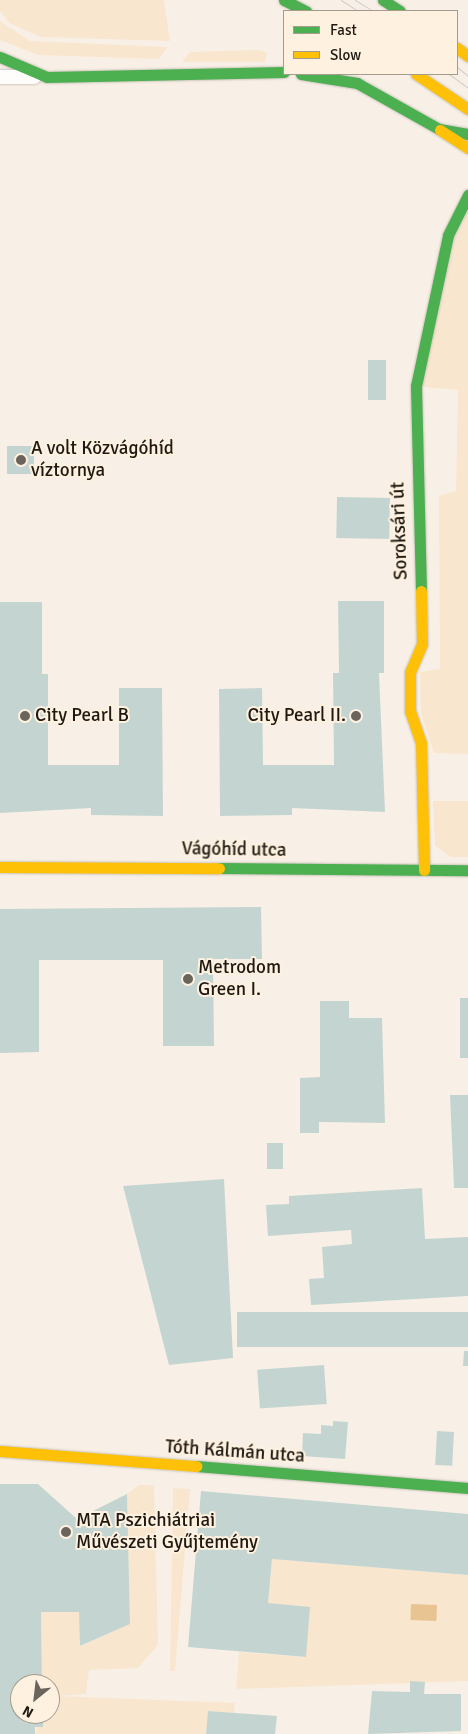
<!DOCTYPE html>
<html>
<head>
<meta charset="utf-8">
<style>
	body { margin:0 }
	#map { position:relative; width:468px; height:1734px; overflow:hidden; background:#f8f0e6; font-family:Signika,sans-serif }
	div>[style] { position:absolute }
	.green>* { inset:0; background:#f9e6ce }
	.water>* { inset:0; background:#e8c493; transform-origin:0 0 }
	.building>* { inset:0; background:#c4d5d1; transform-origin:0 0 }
	.roads { filter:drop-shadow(0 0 1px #cac4bc) drop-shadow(0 0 1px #cac4bc) }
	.street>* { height:14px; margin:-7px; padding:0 7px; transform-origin:7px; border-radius:7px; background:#fefdfb }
	.fast>* { height:11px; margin:-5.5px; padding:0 5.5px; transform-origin:5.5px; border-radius:5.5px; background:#4caf50 }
	.slow>* { height:11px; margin:-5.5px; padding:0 5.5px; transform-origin:5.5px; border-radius:5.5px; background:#ffc107 }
	.tram>* { height:1px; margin:-0.5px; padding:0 0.5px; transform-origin:0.5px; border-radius:0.5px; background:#cfcdcb }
	.dots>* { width:14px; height:14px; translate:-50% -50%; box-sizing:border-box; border:2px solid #fff1df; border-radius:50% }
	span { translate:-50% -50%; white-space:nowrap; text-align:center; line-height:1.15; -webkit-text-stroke:4px #fff1df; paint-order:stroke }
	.poi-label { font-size:19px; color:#1e1913 }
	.left { translate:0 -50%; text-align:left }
	.right { translate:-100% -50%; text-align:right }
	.street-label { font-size:19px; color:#1e1913 }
	.legend { position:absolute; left:283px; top:10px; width:175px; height:65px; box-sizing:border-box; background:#fff1df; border:1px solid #a59b8d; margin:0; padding:6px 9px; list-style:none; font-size:15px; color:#1e1913 }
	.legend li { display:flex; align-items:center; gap:10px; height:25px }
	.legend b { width:25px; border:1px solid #a59b8d }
	.north { position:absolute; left:10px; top:1674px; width:50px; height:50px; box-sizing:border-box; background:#fff1df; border:1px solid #a59b8d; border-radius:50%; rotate:209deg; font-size:14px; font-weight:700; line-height:20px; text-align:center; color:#1e1913 }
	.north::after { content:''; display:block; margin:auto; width:18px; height:22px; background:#6a645d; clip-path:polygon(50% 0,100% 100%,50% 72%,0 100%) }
</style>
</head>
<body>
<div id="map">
	<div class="green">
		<i style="clip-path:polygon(0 0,164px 0,170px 41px,41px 37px,9px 23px,0 11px)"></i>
		<i style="clip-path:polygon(0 21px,30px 41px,167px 47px,159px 59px,38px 55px,0 40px)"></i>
		<i style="clip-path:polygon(260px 50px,267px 53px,265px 62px,182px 62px,190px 52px)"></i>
		<i style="clip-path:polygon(468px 211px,468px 754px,434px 753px,421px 713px,420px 672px,440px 669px,439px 496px,456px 491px,458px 390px,422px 387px,455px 236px)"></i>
		<i style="clip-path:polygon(433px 801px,468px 801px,468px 857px,451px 857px,435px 846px)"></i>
		<i style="clip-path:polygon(139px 1485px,154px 1485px,158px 1645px,138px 1668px,89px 1670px,86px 1694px,56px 1696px,235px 1703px,234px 1713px,208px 1711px,206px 1734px,35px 1734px,43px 1714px,50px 1714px,50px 1684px,42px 1684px,41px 1612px,79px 1612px,81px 1646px,130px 1624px,127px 1494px)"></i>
		<i style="clip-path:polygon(173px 1488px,190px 1489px,175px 1671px,170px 1671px)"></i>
		<i style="clip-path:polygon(272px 1559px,468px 1575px,468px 1681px,236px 1689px,239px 1652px,305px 1657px,268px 1603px)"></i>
	</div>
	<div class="water">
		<i style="left:411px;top:1604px;width:26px;height:16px;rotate:2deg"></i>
	</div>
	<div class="building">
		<i style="left:368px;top:360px;width:18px;height:40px"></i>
		<i style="left:7px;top:446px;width:27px;height:28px"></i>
		<i style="left:337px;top:497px;width:53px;height:41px;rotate:1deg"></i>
		<i style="clip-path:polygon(338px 601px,384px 601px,384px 673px,379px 673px,385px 812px,292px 808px,292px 815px,220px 816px,219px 689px,262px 688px,263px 765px,334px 765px,333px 673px,339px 673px)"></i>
		<i style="clip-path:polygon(0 602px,42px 602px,42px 674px,48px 674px,48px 765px,119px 765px,119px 688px,162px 688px,163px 816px,91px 815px,91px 808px,0 813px)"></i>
		<i style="clip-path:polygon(261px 907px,262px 959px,213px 959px,214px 1046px,163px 1046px,163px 960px,39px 960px,39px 1052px,0 1053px,0 909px)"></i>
		<i style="left:460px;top:998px;width:8px;height:60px"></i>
		<i style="clip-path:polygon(320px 1001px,349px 1001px,349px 1018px,382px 1018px,385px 1123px,319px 1122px,319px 1133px,300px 1133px,300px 1078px,320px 1077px)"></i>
		<i style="clip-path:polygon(450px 1095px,468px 1095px,468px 1188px,454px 1188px)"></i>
		<i style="left:267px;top:1143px;width:16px;height:26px"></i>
		<i style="clip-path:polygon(224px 1179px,233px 1358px,169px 1365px,123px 1186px)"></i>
		<i style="clip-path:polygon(422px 1188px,425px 1239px,468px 1237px,468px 1296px,311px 1305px,309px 1279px,324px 1278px,322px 1247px,352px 1244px,351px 1230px,268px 1236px,266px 1205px,289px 1204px,289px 1196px)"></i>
		<i style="left:468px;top:1312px;width:35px;height:231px;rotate:90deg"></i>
		<i style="clip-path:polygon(464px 1351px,468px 1351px,468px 1366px,463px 1366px)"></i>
		<i style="left:324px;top:1365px;width:39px;height:67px;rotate:86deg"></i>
		<i style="clip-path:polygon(333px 1421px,348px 1422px,345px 1459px,302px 1456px,303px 1433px,321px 1434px,321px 1425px,333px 1426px)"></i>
		<i style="left:437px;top:1431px;width:17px;height:34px;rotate:3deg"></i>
		<i style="clip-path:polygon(0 1484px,38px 1484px,77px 1519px,127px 1494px,130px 1624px,80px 1646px,79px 1612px,41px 1612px,42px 1684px,20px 1684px,20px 1714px,43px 1714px,43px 1727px,35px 1727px,35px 1734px,0 1734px)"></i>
		<i style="clip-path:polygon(201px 1491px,468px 1514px,468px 1575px,272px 1559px,268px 1603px,310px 1607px,306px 1657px,188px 1647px)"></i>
		<i style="clip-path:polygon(410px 1681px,425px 1682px,424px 1694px,461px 1694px,461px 1731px,368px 1734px,372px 1691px,410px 1692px)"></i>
		<i style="clip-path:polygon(208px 1711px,277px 1716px,275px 1734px,206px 1734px)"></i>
	</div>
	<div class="roads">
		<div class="street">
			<i style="left:0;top:77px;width:34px"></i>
		</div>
		<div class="fast">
			<i style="left:284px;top:0;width:25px;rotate:27deg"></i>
			<i style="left:383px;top:0;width:20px;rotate:33deg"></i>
			<i style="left:0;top:57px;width:51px;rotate:23.1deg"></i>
			<i style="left:47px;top:77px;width:237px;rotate:-1.2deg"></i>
			<i style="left:301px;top:74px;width:57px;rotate:9.1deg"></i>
			<i style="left:357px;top:83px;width:94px;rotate:29.3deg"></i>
			<i style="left:439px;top:129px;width:29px;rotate:10deg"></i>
			<i style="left:421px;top:591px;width:205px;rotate:-91.4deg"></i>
			<i style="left:416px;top:386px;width:154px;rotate:-78deg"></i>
			<i style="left:448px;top:235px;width:45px;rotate:-63.4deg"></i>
			<i style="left:219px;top:868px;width:249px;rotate:0.5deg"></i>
			<i style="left:196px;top:1466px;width:273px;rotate:4.6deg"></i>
		</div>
		<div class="slow">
			<i style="left:457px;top:48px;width:14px;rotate:36deg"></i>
			<i style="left:416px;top:74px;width:63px;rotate:33.9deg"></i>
			<i style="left:440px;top:130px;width:33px;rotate:33deg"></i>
			<i style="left:421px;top:591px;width:53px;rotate:88.9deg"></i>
			<i style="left:422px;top:644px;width:30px;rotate:113deg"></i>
			<i style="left:410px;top:672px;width:39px;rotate:90deg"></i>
			<i style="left:410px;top:711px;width:34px;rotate:71deg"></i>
			<i style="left:421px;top:743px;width:127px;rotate:88.6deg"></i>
			<i style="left:0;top:867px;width:219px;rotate:0.3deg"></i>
			<i style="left:0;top:1451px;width:197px;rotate:4.4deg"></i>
		</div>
	</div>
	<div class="tram">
		<i style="left:341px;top:0;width:20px;rotate:33deg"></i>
		<i style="left:355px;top:0;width:21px;rotate:31deg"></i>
		<i style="left:457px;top:67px;width:14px;rotate:39deg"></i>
		<i style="left:449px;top:74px;width:24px;rotate:36deg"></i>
	</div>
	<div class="dots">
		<i style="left:21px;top:460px;background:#6a645d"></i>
		<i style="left:25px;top:716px;background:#6a645d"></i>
		<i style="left:356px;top:716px;background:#6a645d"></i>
		<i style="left:188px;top:979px;background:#6a645d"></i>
		<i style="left:66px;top:1532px;background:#6a645d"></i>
	</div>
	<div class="poi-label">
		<span class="left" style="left:31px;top:460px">A volt Közvágóhíd<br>víztornya</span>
		<span class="left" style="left:35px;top:716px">City Pearl B</span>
		<span class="right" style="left:346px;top:716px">City Pearl II.</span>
		<span class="left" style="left:198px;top:979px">Metrodom<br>Green I.</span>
		<span class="left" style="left:76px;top:1532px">MTA Pszichiátriai<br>Művészeti Gyűjtemény</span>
	</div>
	<div class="street-label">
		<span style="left:400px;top:531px;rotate:-92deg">Soroksári út</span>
		<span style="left:234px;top:850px;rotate:1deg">Vágóhíd utca</span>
		<span style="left:235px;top:1452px;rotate:4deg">Tóth Kálmán utca</span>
	</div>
	<ul class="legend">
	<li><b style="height:6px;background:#4caf50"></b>Fast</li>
	<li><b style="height:6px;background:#ffc107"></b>Slow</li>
	</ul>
	<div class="north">N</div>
</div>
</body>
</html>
